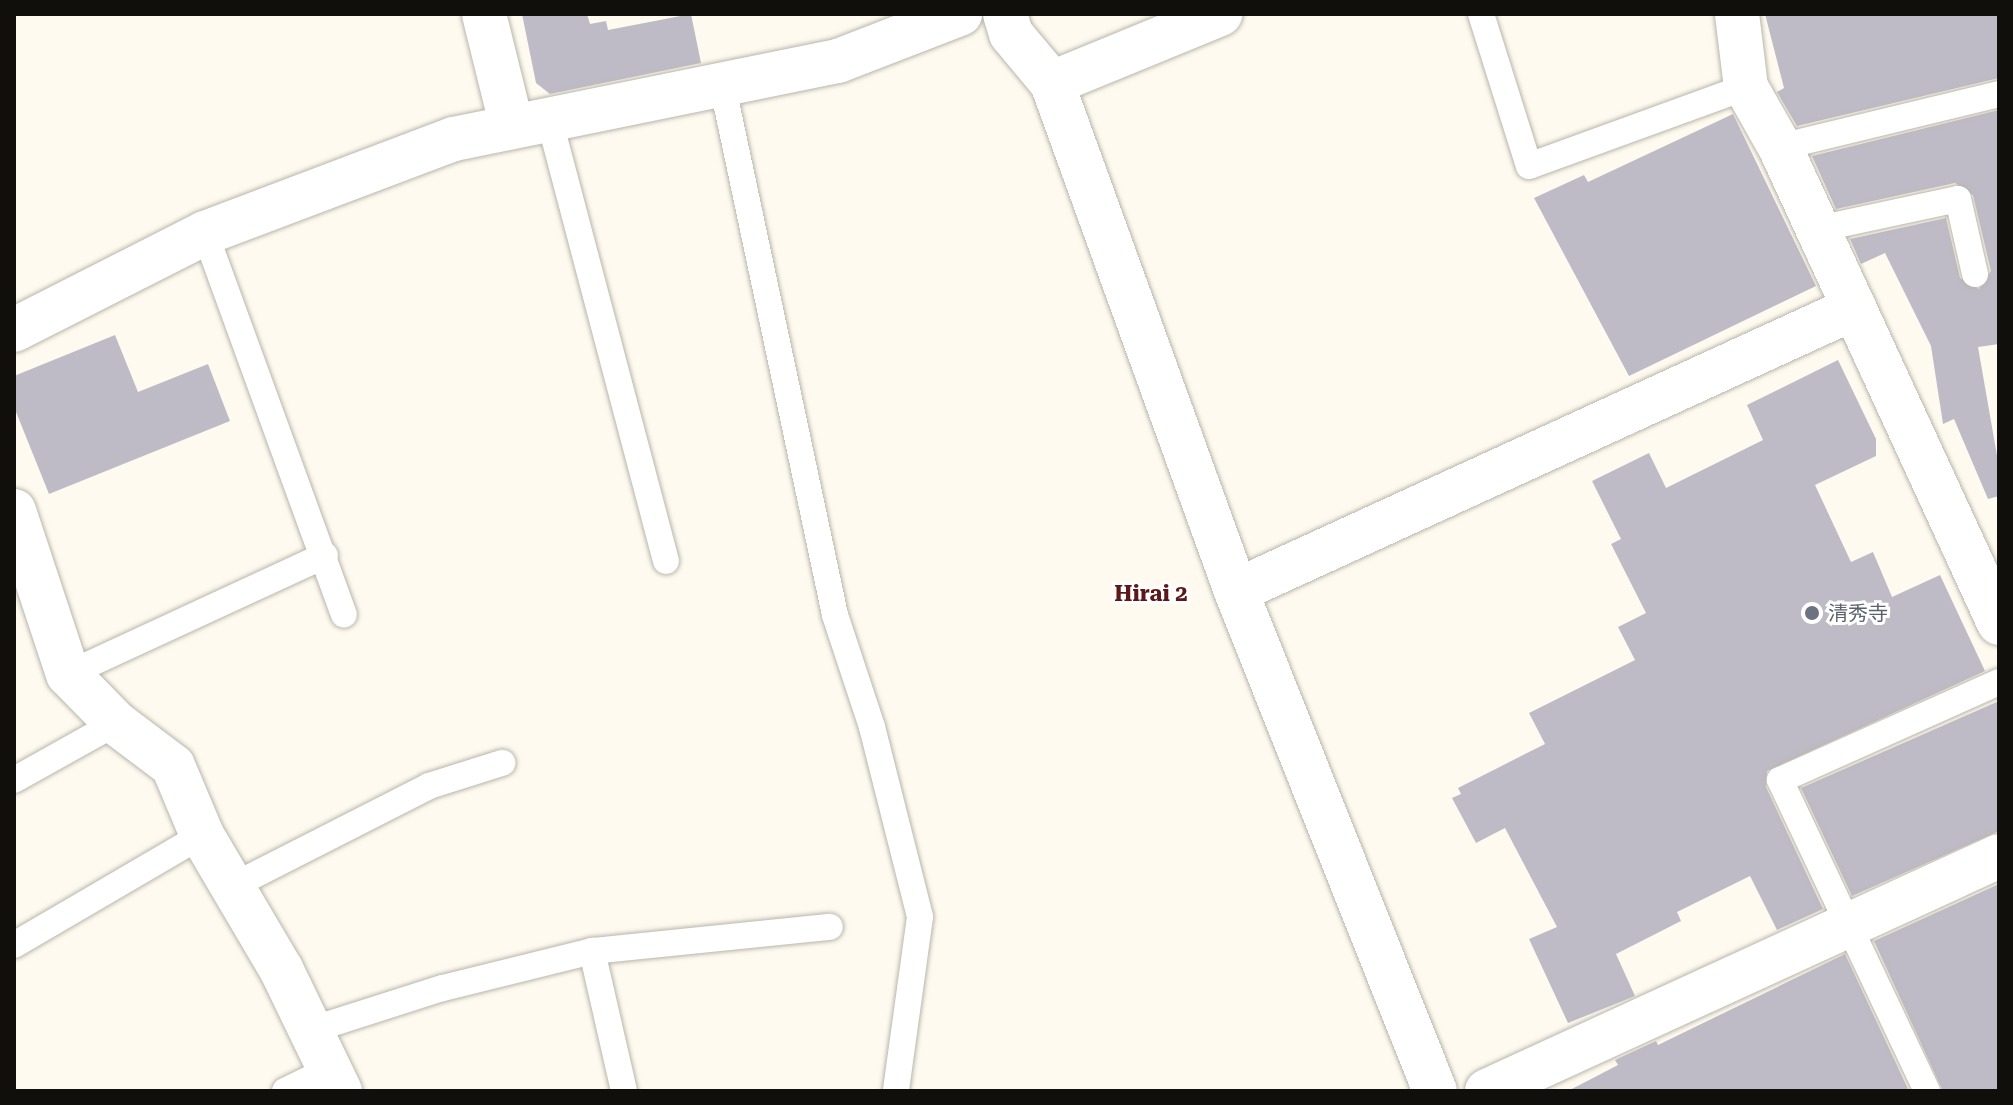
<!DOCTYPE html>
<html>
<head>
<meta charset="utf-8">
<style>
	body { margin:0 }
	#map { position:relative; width:2013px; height:1105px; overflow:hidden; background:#fefaef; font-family:"Roboto Serif","Noto Sans JP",serif }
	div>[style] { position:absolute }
	.building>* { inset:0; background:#bfbbc6 }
	.roads { filter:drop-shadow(0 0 2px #b9b5ab) drop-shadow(0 0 2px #b9b5ab) }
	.lane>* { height:26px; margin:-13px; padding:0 13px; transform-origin:13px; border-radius:13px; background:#fff }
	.street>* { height:44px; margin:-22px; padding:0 22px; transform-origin:22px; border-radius:22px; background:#fff }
	.secondary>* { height:44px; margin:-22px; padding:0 22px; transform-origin:22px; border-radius:22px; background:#fff }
	.dots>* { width:22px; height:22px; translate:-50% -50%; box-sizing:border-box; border:4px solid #fff; border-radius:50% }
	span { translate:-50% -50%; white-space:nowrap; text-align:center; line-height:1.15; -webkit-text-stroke:6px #fff; paint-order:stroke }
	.worship-label { font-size:20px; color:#5b616d }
	.left { translate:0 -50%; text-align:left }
	.neighbourhood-label { font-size:22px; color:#5c1719; font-weight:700 }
	.frame { position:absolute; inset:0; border:16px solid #100f0b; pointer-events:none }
</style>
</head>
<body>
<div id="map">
	<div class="building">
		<i style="clip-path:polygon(522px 14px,587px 14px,590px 24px,606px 21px,608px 30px,691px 14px,701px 63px,550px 94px,536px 83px)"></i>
		<i style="clip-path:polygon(1765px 14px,1999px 14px,1999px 78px,1797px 126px,1777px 92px,1784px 88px)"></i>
		<i style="clip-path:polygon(1999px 110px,1999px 344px,1978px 347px,1999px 467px,1999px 496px,1988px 499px,1954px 419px,1943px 424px,1931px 346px,1885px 253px,1861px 264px,1850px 239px,1946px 218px,1960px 278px,1979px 289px,1991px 271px,1973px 195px,1955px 183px,1836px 209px,1812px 156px)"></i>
		<i style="clip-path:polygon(1733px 114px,1816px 286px,1629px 376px,1534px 198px,1584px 175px,1588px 182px)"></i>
		<i style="clip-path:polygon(115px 335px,138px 392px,208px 364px,230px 421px,49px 494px,14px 407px,14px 376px)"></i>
		<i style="clip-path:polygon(1838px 360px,1876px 439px,1876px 456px,1815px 485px,1851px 562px,1873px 552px,1892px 597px,1940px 575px,1985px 671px,1767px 771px,1766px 787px,1823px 909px,1777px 930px,1750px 876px,1677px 912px,1681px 921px,1616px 954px,1635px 996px,1568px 1023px,1529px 939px,1557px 927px,1505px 828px,1476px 843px,1452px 798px,1461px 794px,1458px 788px,1545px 744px,1529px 713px,1635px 660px,1618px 627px,1646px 613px,1611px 544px,1621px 539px,1592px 481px,1649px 453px,1666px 488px,1763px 440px,1747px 405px)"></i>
		<i style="clip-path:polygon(1999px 701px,1999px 831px,1852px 896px,1801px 788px)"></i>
		<i style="clip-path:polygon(1999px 884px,1999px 1091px,1943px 1091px,1874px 941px)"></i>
		<i style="clip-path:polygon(1845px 954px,1909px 1091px,1568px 1091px,1618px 1065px,1615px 1060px,1656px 1041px,1658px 1045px)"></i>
	</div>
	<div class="roads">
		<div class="lane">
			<i style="left:1481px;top:14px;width:159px;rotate:72.5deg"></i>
			<i style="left:1529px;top:166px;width:231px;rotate:-20deg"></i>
			<i style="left:723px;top:88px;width:539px;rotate:78deg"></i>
			<i style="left:835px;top:615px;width:118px;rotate:71.7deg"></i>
			<i style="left:872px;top:727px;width:196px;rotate:75.8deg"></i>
			<i style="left:920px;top:917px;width:176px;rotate:97.9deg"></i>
			<i style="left:550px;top:122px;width:454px;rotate:75.2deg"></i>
			<i style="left:1780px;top:147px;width:225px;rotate:-13.6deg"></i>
			<i style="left:1818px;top:229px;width:143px;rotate:-12.1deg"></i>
			<i style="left:1958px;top:199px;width:77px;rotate:77.2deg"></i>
			<i style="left:205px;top:233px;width:406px;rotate:70deg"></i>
			<i style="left:68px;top:674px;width:283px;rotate:-24.8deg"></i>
			<i style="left:14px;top:780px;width:117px;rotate:-29.2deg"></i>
			<i style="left:231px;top:887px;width:222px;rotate:-27deg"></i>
			<i style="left:429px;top:786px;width:77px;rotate:-17.5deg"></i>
			<i style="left:14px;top:945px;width:218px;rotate:-30.3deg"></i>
			<i style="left:592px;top:951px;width:144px;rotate:77.1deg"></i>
			<i style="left:311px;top:1030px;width:139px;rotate:-17.7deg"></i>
			<i style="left:443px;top:988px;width:154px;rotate:-13.9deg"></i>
			<i style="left:592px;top:951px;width:239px;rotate:-5.8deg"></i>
			<i style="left:285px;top:1091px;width:50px;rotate:-26.1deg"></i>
			<i style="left:1927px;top:1091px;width:344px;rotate:-115.3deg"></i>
			<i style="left:1780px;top:780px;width:240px;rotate:-24.1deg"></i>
		</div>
		<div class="street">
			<i style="left:484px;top:14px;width:116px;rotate:76.1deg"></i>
			<i style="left:1737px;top:14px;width:74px;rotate:83deg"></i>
			<i style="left:1746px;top:87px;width:69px;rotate:60.5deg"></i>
			<i style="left:1780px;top:147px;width:524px;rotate:65.29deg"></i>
			<i style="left:1052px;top:83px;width:182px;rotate:-22.3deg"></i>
			<i style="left:14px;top:330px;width:214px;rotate:-26.9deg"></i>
			<i style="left:205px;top:233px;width:266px;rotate:-20.7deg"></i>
			<i style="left:454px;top:139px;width:392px;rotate:-11.5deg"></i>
			<i style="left:838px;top:61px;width:131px;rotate:-21.1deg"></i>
			<i style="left:14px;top:511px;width:172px;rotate:71.7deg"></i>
			<i style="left:68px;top:674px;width:69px;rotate:45.6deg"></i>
			<i style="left:116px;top:723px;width:71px;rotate:37deg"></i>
			<i style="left:173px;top:766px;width:75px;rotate:67.2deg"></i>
			<i style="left:202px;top:835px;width:156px;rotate:59.5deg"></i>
			<i style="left:281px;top:969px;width:136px;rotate:64.2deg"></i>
			<i style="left:1236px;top:591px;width:680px;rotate:-24.6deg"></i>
			<i style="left:1487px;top:1091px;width:563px;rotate:-24.65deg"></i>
		</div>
		<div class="secondary">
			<i style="left:1005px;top:14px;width:21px;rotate:73deg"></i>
			<i style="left:1011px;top:34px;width:64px;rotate:50.1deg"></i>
			<i style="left:1052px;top:83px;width:540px;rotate:70.09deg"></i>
			<i style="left:1236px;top:591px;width:538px;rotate:68.3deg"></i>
		</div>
	</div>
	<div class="dots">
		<i style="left:1812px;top:613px;background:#6b7280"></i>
	</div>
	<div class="worship-label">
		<span class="left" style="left:1828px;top:613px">清秀寺</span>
	</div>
	<div class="neighbourhood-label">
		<span style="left:1151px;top:594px">Hirai 2</span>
	</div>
	<div class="frame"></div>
</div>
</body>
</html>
